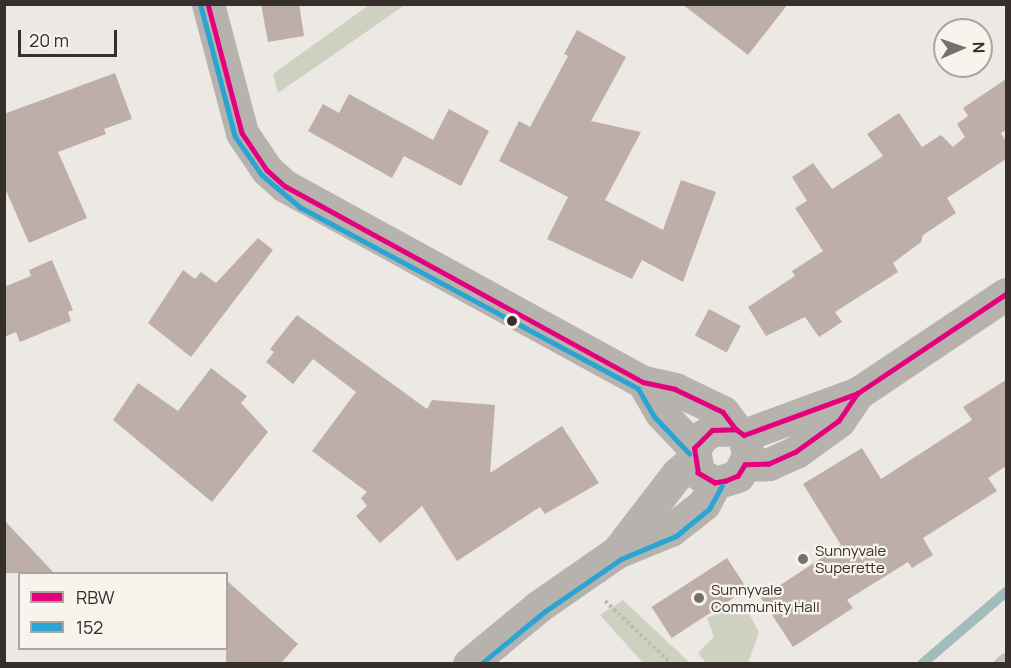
<!DOCTYPE html>
<html>
<head>
<meta charset="utf-8">
<style>
	body { margin:0 }
	#map { position:relative; width:1011px; height:668px; overflow:hidden; background:#ece8e4; font-family:Manrope,sans-serif }
	div>[style] { position:absolute }
	.green>* { inset:0; background:#ced1c0 }
	.stream>* { height:10px; margin:-5px; padding:0 5px; transform-origin:5px; border-radius:5px; background:#a2bcbb }
	.building>* { inset:0; background:#beaea8; transform-origin:0 0 }
	.path>* { height:4px; margin-top:-2px; transform-origin:0; background:repeating-linear-gradient(90deg,#bfbab6 0 3px,transparent 0 6px) }
	.lane>* { height:14px; margin:-7px; padding:0 7px; transform-origin:7px; border-radius:7px; background:#c6c1bd }
	.secondary>* { height:33px; margin:-16.5px; padding:0 16.5px; transform-origin:16.5px; border-radius:16.5px; background:#b6b2ae }
	.bus-1>* { height:4.5px; margin:-2.25px; padding:0 2.25px; transform-origin:2.25px; border-radius:2.25px; background:#e5007d }
	.bus-2>* { height:4.5px; margin:-2.25px; padding:0 2.25px; transform-origin:2.25px; border-radius:2.25px; background:#2aa4d2 }
	.dots>* { width:16px; height:16px; translate:-50% -50%; box-sizing:border-box; border:3px solid #f8f3ec; border-radius:50% }
	span { translate:-50% -50%; white-space:nowrap; text-align:center; line-height:1.15; -webkit-text-stroke:4.5px #f8f3ec; paint-order:stroke }
	.poi-label { font-size:15px; color:#372f2b }
	.left { translate:0 -50%; text-align:left }
	.frame { position:absolute; inset:0; border:6px solid #372f2b; pointer-events:none }
	.legend { position:absolute; left:18px; top:572px; width:210px; height:78px; box-sizing:border-box; background:#f8f3ec; border:2px solid #aba59f; margin:0; padding:8px 10px; list-style:none; font-size:18px; color:#372f2b }
	.legend li { display:flex; align-items:center; gap:12px; height:30px }
	.legend b { width:30px; border:2px solid #aba59f }
	.north { position:absolute; left:933px; top:18px; width:60px; height:60px; box-sizing:border-box; background:#f8f3ec; border:2px solid #aba59f; border-radius:50%; rotate:88deg; font-size:16px; font-weight:700; line-height:24px; text-align:center; color:#372f2b }
	.north::after { content:''; display:block; margin:auto; width:21px; height:27px; background:#76706c; clip-path:polygon(50% 0,100% 100%,50% 72%,0 100%) }
	.scale { position:absolute; left:18px; top:30px; width:99px; height:27px; box-sizing:border-box; border:3px solid #372f2b; border-top:0; padding-left:8px; font-size:18px; line-height:21px; white-space:nowrap; color:#372f2b; -webkit-text-stroke:4px #f8f3ec; paint-order:stroke }
</style>
</head>
<body>
<div id="map">
	<div class="green">
		<i style="clip-path:polygon(369px 5px,405px 5px,278px 93px,273px 74px)"></i>
		<i style="clip-path:polygon(623px 600px,690px 663px,643px 663px,600px 615px)"></i>
		<i style="clip-path:polygon(742px 601px,759px 632px,748px 663px,706px 663px,698px 653px,714px 637px,707px 618px)"></i>
	</div>
	<div class="stream">
		<i style="left:922px;top:664px;width:111px;rotate:-40.6deg"></i>
	</div>
	<div class="building">
		<i style="clip-path:polygon(261px 4px,299px 4px,304px 36px,268px 42px)"></i>
		<i style="clip-path:polygon(682px 4px,788px 4px,748px 55px)"></i>
		<i style="clip-path:polygon(577px 30px,626px 57px,591px 121px,641px 132px,605px 200px,663px 230px,681px 180px,716px 192px,683px 282px,642px 260px,632px 279px,547px 239px,568px 197px,499px 161px,519px 121px,530px 127px,568px 56px,564px 54px)"></i>
		<i style="clip-path:polygon(115px 73px,132px 119px,104px 129px,106px 134px,58px 152px,87px 218px,29px 243px,4px 186px,4px 114px)"></i>
		<i style="clip-path:polygon(1006px 79px,1006px 130px,1001px 133px,1006px 142px,1006px 159px,947px 198px,956px 213px,923px 235px,921px 242px,893px 263px,898px 272px,835px 312px,842px 322px,819px 337px,805px 317px,766px 336px,748px 307px,795px 276px,792px 271px,823px 251px,795px 208px,807px 201px,792px 177px,813px 163px,832px 189px,883px 156px,867px 134px,899px 113px,922px 147px,941px 135px,953px 147px,965px 137px,957px 124px,968px 116px,963px 108px)"></i>
		<i style="clip-path:polygon(349px 94px,433px 140px,449px 109px,489px 131px,461px 186px,404px 156px,392px 178px,308px 131px,323px 104px,339px 113px)"></i>
		<i style="clip-path:polygon(258px 238px,273px 250px,191px 357px,148px 323px,183px 270px,195px 279px,201px 272px,216px 283px)"></i>
		<i style="clip-path:polygon(52px 260px,73px 310px,68px 312px,71px 321px,20px 342px,16px 332px,4px 337px,4px 287px,31px 276px,29px 270px)"></i>
		<i style="left:709px;top:309px;width:36px;height:30px;rotate:28deg"></i>
		<i style="clip-path:polygon(297px 315px,427px 409px,432px 400px,495px 405px,490px 473px,562px 426px,599px 483px,545px 514px,540px 507px,457px 561px,422px 506px,380px 543px,356px 516px,367px 506px,361px 498px,367px 492px,312px 451px,356px 392px,313px 359px,293px 384px,266px 362px,274px 352px,270px 349px)"></i>
		<i style="clip-path:polygon(211px 368px,247px 396px,241px 403px,268px 432px,212px 502px,113px 420px,138px 383px,178px 411px)"></i>
		<i style="clip-path:polygon(1006px 380px,1006px 466px,988px 478px,997px 491px,923px 538px,933px 555px,912px 568px,908px 562px,847px 600px,853px 608px,793px 647px,761px 598px,841px 545px,803px 484px,862px 448px,881px 479px,972px 420px,963px 407px)"></i>
		<i style="clip-path:polygon(4px 520px,54px 573px,4px 573px)"></i>
		<i style="left:727px;top:558px;width:37px;height:90px;rotate:57deg"></i>
		<i style="clip-path:polygon(226px 580px,298px 644px,281px 663px,226px 663px)"></i>
	</div>
	<div class="path">
		<i style="left:605px;top:601px;width:92px;rotate:43.2deg"></i>
	</div>
	<div class="lane">
		<i style="left:1001px;top:664px;width:6px;rotate:-39deg"></i>
	</div>
	<div class="secondary">
		<i style="left:208px;top:4px;width:133px;rotate:75.2deg"></i>
		<i style="left:242px;top:133px;width:45px;rotate:56deg"></i>
		<i style="left:267px;top:170px;width:24px;rotate:42deg"></i>
		<i style="left:285px;top:186px;width:408px;rotate:28.7deg"></i>
		<i style="left:643px;top:382px;width:33px;rotate:12deg"></i>
		<i style="left:675px;top:389px;width:53px;rotate:25.6deg"></i>
		<i style="left:723px;top:412px;width:21px;rotate:53deg"></i>
		<i style="left:643px;top:382px;width:36px;rotate:60deg"></i>
		<i style="left:661px;top:413px;width:48px;rotate:46.7deg"></i>
		<i style="left:736px;top:429px;width:10px;rotate:37deg"></i>
		<i style="left:744px;top:435px;width:21px;rotate:79deg"></i>
		<i style="left:748px;top:456px;width:22px;rotate:117deg"></i>
		<i style="left:738px;top:476px;width:24px;rotate:163deg"></i>
		<i style="left:715px;top:483px;width:20px;rotate:-150deg"></i>
		<i style="left:698px;top:473px;width:25px;rotate:-99deg"></i>
		<i style="left:694px;top:448px;width:15px;rotate:-53deg"></i>
		<i style="left:703px;top:436px;width:11px;rotate:-34deg"></i>
		<i style="left:712px;top:430px;width:24px;rotate:-2deg"></i>
		<i style="left:744px;top:435px;width:121px;rotate:-20.2deg"></i>
		<i style="left:858px;top:393px;width:178px;rotate:-33.8deg"></i>
		<i style="left:745px;top:465px;width:24px;rotate:-2deg"></i>
		<i style="left:769px;top:464px;width:30px;rotate:-24deg"></i>
		<i style="left:796px;top:452px;width:53px;rotate:-35.8deg"></i>
		<i style="left:839px;top:421px;width:34px;rotate:-56deg"></i>
		<i style="left:617px;top:552px;width:98px;rotate:-52.4deg"></i>
		<i style="left:677px;top:474px;width:21px;rotate:-41deg"></i>
		<i style="left:469px;top:664px;width:91px;rotate:-39.6deg"></i>
		<i style="left:539px;top:606px;width:95px;rotate:-34.7deg"></i>
		<i style="left:617px;top:552px;width:58px;rotate:-22.2deg"></i>
		<i style="left:671px;top:530px;width:42px;rotate:-38.2deg"></i>
		<i style="left:704px;top:504px;width:24px;rotate:-62deg"></i>
	</div>
	<div class="bus-1">
		<i style="left:208px;top:4px;width:133px;rotate:75.2deg"></i>
		<i style="left:242px;top:133px;width:45px;rotate:56deg"></i>
		<i style="left:267px;top:170px;width:24px;rotate:42deg"></i>
		<i style="left:285px;top:186px;width:408px;rotate:28.7deg"></i>
		<i style="left:643px;top:382px;width:33px;rotate:12deg"></i>
		<i style="left:675px;top:389px;width:53px;rotate:25.6deg"></i>
		<i style="left:723px;top:412px;width:21px;rotate:53deg"></i>
		<i style="left:858px;top:393px;width:34px;rotate:124deg"></i>
		<i style="left:839px;top:421px;width:53px;rotate:144.2deg"></i>
		<i style="left:796px;top:452px;width:30px;rotate:156deg"></i>
		<i style="left:769px;top:464px;width:24px;rotate:178deg"></i>
		<i style="left:745px;top:465px;width:13px;rotate:122deg"></i>
		<i style="left:738px;top:476px;width:13px;rotate:157deg"></i>
		<i style="left:726px;top:481px;width:11px;rotate:170deg"></i>
		<i style="left:715px;top:483px;width:20px;rotate:-150deg"></i>
		<i style="left:698px;top:473px;width:25px;rotate:-99deg"></i>
		<i style="left:694px;top:448px;width:25px;rotate:-45deg"></i>
		<i style="left:712px;top:430px;width:24px;rotate:-2deg"></i>
		<i style="left:736px;top:429px;width:10px;rotate:37deg"></i>
		<i style="left:744px;top:435px;width:121px;rotate:-20.2deg"></i>
		<i style="left:858px;top:393px;width:178px;rotate:-33.8deg"></i>
	</div>
	<div class="bus-2">
		<i style="left:201px;top:6px;width:134px;rotate:75.3deg"></i>
		<i style="left:235px;top:136px;width:47px;rotate:55.3deg"></i>
		<i style="left:262px;top:175px;width:50px;rotate:40.1deg"></i>
		<i style="left:300px;top:207px;width:383px;rotate:28.2deg"></i>
		<i style="left:638px;top:388px;width:34px;rotate:60deg"></i>
		<i style="left:655px;top:417px;width:50px;rotate:46.6deg"></i>
		<i style="left:481px;top:664px;width:82px;rotate:-39.5deg"></i>
		<i style="left:544px;top:612px;width:93px;rotate:-34.5deg"></i>
		<i style="left:621px;top:559px;width:60px;rotate:-22.7deg"></i>
		<i style="left:676px;top:536px;width:43px;rotate:-39.3deg"></i>
		<i style="left:709px;top:509px;width:26px;rotate:-61deg"></i>
	</div>
	<div class="dots">
		<i style="left:512px;top:321px;background:#372f2b"></i>
		<i style="left:803px;top:559px;background:#76706c"></i>
		<i style="left:699px;top:598px;background:#76706c"></i>
	</div>
	<div class="poi-label">
		<span class="left" style="left:815px;top:559px">Sunnyvale<br>Superette</span>
		<span class="left" style="left:711px;top:598px">Sunnyvale<br>Community Hall</span>
	</div>
	<div class="frame"></div>
	<ul class="legend">
	<li><b style="height:8px;background:#e5007d"></b>RBW</li>
	<li><b style="height:8px;background:#2aa4d2"></b>152</li>
	</ul>
	<div class="north">N</div>
	<div class="scale">20 m</div>
</div>
</body>
</html>
